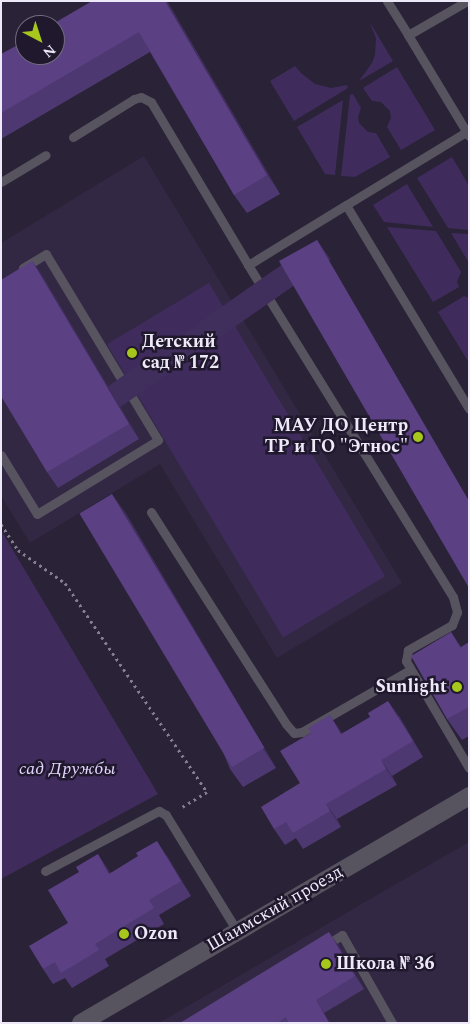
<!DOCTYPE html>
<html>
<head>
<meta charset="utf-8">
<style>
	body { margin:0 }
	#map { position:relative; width:470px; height:1024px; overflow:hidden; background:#2a2237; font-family:Spectral,serif }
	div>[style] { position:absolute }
	.built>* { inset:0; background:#322844 }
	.green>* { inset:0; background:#3f2c5c; transform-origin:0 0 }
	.path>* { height:3px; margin-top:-1.5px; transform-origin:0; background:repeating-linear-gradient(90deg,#857e90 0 2.5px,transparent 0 6.5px) }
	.lane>* { height:9px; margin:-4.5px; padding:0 4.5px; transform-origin:4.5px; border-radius:4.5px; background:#57535f }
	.street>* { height:18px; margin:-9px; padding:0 9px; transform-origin:9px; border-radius:9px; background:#57535f }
	.wall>* { inset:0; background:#4e3871 }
	.shaded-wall>* { inset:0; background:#402e5c; transform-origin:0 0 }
	.building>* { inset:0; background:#5b4183; transform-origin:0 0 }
	.dots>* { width:14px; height:14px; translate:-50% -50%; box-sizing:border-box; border:2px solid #20182d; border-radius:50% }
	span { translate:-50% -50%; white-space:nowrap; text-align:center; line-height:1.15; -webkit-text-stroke:5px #20182d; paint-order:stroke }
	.poi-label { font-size:18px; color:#eee9f8; font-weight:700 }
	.left { translate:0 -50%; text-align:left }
	.right { translate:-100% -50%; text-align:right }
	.park-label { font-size:18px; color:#e3d5fd; font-style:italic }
	.street-label { font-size:18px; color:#eee9f8 }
	.frame { position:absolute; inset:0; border:2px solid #eee9f8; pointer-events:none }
	.north { position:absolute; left:15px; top:15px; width:50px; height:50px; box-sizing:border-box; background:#20182d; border:1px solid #726c7e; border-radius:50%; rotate:140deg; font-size:14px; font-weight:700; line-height:20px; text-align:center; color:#eee9f8 }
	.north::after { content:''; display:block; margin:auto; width:18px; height:22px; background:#a8c71c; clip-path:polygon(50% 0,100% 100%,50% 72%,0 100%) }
</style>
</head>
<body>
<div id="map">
	<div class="built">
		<i style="clip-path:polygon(144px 156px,402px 583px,277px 658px,160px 464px,30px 543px,1px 496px,1px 243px)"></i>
		<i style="clip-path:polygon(469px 842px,469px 1023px,159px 1023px,358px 906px)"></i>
	</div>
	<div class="green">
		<i style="clip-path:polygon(369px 21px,393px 61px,359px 81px,372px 63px,375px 55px,376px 38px)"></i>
		<i style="clip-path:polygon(295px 66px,301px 73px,315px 84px,331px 88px,347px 85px,348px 88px,294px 121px,270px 81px)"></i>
		<i style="clip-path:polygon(397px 67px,435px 130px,401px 150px,387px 127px,391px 118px,390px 111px,381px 102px,372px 101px,363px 88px)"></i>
		<i style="clip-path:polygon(353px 94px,361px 108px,358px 117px,359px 123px,368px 132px,376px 133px,390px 157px,355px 177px,341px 176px,350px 95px)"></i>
		<i style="clip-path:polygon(343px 100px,335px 175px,325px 174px,297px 127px)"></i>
		<i style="clip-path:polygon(452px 157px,469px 186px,469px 230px,448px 228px,417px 178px)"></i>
		<i style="clip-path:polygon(407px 184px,433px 227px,384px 222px,373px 205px)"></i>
		<i style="clip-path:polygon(387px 227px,436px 231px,461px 272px,457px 282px,459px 287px,433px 302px)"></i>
		<i style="clip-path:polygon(451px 233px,469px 234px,469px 263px)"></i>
		<i style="left:209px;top:283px;width:342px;height:119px;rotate:59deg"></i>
		<i style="clip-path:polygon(464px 296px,469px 298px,469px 363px,438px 312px)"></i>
		<i style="clip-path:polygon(1px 530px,158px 794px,1px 879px)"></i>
	</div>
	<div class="path">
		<i style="left:1px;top:524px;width:31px;rotate:57deg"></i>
		<i style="left:18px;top:550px;width:57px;rotate:35.1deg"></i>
		<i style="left:65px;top:583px;width:253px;rotate:55.8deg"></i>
		<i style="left:207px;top:792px;width:31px;rotate:149deg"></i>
	</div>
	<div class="lane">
		<i style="left:387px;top:1px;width:40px;rotate:58deg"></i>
		<i style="left:467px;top:1px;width:68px;rotate:150deg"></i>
		<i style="left:408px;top:35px;width:118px;rotate:58.9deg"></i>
		<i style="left:466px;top:132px;width:140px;rotate:148.7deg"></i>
		<i style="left:346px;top:205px;width:238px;rotate:58.9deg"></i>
		<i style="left:73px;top:137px;width:72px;rotate:-31.9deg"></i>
		<i style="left:134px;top:99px;width:7px;rotate:-16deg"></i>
		<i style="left:141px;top:97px;width:11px;rotate:27deg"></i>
		<i style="left:151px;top:102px;width:190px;rotate:59.2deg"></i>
		<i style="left:248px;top:265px;width:115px;rotate:-31.5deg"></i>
		<i style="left:1px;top:182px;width:52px;rotate:-31deg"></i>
		<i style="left:248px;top:265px;width:390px;rotate:58.3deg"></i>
		<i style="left:453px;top:597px;width:16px;rotate:75deg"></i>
		<i style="left:457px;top:612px;width:14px;rotate:111deg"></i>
		<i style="left:452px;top:625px;width:51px;rotate:150.4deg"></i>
		<i style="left:408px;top:650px;width:11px;rotate:100deg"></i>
		<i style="left:406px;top:661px;width:124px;rotate:59.5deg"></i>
		<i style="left:1px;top:455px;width:69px;rotate:58.6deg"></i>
		<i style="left:37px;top:514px;width:142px;rotate:-31.4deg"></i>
		<i style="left:158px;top:440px;width:217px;rotate:-121.1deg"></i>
		<i style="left:46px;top:254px;width:27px;rotate:149deg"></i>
		<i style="left:151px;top:512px;width:251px;rotate:57.5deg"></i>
		<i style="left:286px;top:724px;width:12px;rotate:48deg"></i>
		<i style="left:294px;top:733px;width:8px;rotate:-7deg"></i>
		<i style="left:302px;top:732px;width:125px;rotate:-29.9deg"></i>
		<i style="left:45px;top:871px;width:129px;rotate:-27.8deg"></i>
		<i style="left:159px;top:811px;width:8px;rotate:30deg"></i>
		<i style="left:166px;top:815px;width:136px;rotate:58.5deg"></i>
		<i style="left:326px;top:945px;width:19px;rotate:-32deg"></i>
		<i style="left:342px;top:935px;width:101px;rotate:60.4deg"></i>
	</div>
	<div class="street">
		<i style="left:81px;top:1023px;width:450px;rotate:-30.3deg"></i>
	</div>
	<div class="wall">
		<i style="clip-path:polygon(167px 1px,280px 194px,247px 213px,234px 195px,150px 52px,1px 139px,1px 54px)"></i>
		<i style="clip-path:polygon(32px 261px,43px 277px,139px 439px,58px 488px,47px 472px)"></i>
		<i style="clip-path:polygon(125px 512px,276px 768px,243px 787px,230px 769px)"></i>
		<i style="clip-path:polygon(451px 632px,461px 647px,469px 642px,469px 736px,462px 740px,447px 719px)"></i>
		<i style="clip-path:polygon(399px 716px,423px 757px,392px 776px,397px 785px,337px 819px,341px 827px,303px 849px,296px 838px,285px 845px,274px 829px,300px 783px,342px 734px)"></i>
		<i style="clip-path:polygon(167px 856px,191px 896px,159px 915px,164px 924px,105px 959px,109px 966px,72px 988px,65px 978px,53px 984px,43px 969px,68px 923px,110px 873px)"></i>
		<i style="clip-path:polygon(338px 945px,364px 989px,324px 1013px,330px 1023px,180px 1023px)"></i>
	</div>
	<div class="shaded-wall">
		<i style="clip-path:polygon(165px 1px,167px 1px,280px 194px,267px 175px)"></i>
		<i style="left:317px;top:240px;width:24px;height:302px;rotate:55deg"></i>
		<i style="clip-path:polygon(32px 261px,43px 277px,139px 439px,129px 424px)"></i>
		<i style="clip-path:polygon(112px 494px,125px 512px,276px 768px,263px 749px)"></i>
		<i style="clip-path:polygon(388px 701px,399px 716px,423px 757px)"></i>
		<i style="clip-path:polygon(330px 715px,340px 730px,352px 750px,341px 734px)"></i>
		<i style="clip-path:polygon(381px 760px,392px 776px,397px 785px,386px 769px)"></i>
		<i style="clip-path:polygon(326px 804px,337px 819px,341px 827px,330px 811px)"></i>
		<i style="clip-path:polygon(157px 841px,167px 856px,191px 896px,181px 881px)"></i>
		<i style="clip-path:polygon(98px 854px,108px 869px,120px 889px,109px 874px)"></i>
		<i style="clip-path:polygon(329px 932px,338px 945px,364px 989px,355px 976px)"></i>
		<i style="clip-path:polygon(316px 1000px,324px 1013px,330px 1023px,329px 1023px)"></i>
	</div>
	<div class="building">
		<i style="clip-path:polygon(92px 1px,165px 1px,267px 175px,234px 195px,139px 32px,1px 113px,1px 54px,25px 41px,25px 55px,55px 55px,55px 25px,51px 25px)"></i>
		<i style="clip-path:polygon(317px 240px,469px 501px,469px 588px,279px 261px)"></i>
		<i style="clip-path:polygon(32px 261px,129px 424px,47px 472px,1px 396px,1px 280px)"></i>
		<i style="left:112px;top:494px;width:296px;height:38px;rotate:59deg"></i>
		<i style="clip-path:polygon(451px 632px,460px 648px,469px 642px,469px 707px,447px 719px,411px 656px)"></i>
		<i style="clip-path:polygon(388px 701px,413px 741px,381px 760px,386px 769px,326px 804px,330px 811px,293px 833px,286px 822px,274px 829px,261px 807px,300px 783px,280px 751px,311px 733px,308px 728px,330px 715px,341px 734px,370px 717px,368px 713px)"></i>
		<i style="clip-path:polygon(157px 841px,181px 881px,149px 900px,154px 908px,95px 944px,99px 950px,61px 973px,55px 962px,43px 969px,29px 946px,68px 923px,48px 890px,79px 872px,76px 867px,98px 854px,109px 874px,138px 856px,136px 853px)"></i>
		<i style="clip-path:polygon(329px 932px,355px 976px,316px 1000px,329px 1023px,289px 1023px,286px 1017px,277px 1023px,180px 1023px)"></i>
	</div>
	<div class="dots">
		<i style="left:132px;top:353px;background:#a8c71c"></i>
		<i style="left:418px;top:437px;background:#a8c71c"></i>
		<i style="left:457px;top:687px;background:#a8c71c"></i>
		<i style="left:124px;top:934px;background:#a8c71c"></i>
		<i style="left:326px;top:964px;background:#a8c71c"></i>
	</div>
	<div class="poi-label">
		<span class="left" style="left:142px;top:353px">Детский<br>сад № 172</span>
		<span class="right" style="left:408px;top:437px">МАУ ДО Центр<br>ТР и ГО "Этнос"</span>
		<span class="right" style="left:447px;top:687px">Sunlight</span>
		<span class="left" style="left:134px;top:934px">Ozon</span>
		<span class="left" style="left:336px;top:964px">Школа № 36</span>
	</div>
	<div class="park-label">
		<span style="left:67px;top:769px">сад Дружбы</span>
	</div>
	<div class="street-label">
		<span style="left:275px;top:909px;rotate:-30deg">Шаимский проезд</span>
	</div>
	<div class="frame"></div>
	<div class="north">N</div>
</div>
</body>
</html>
